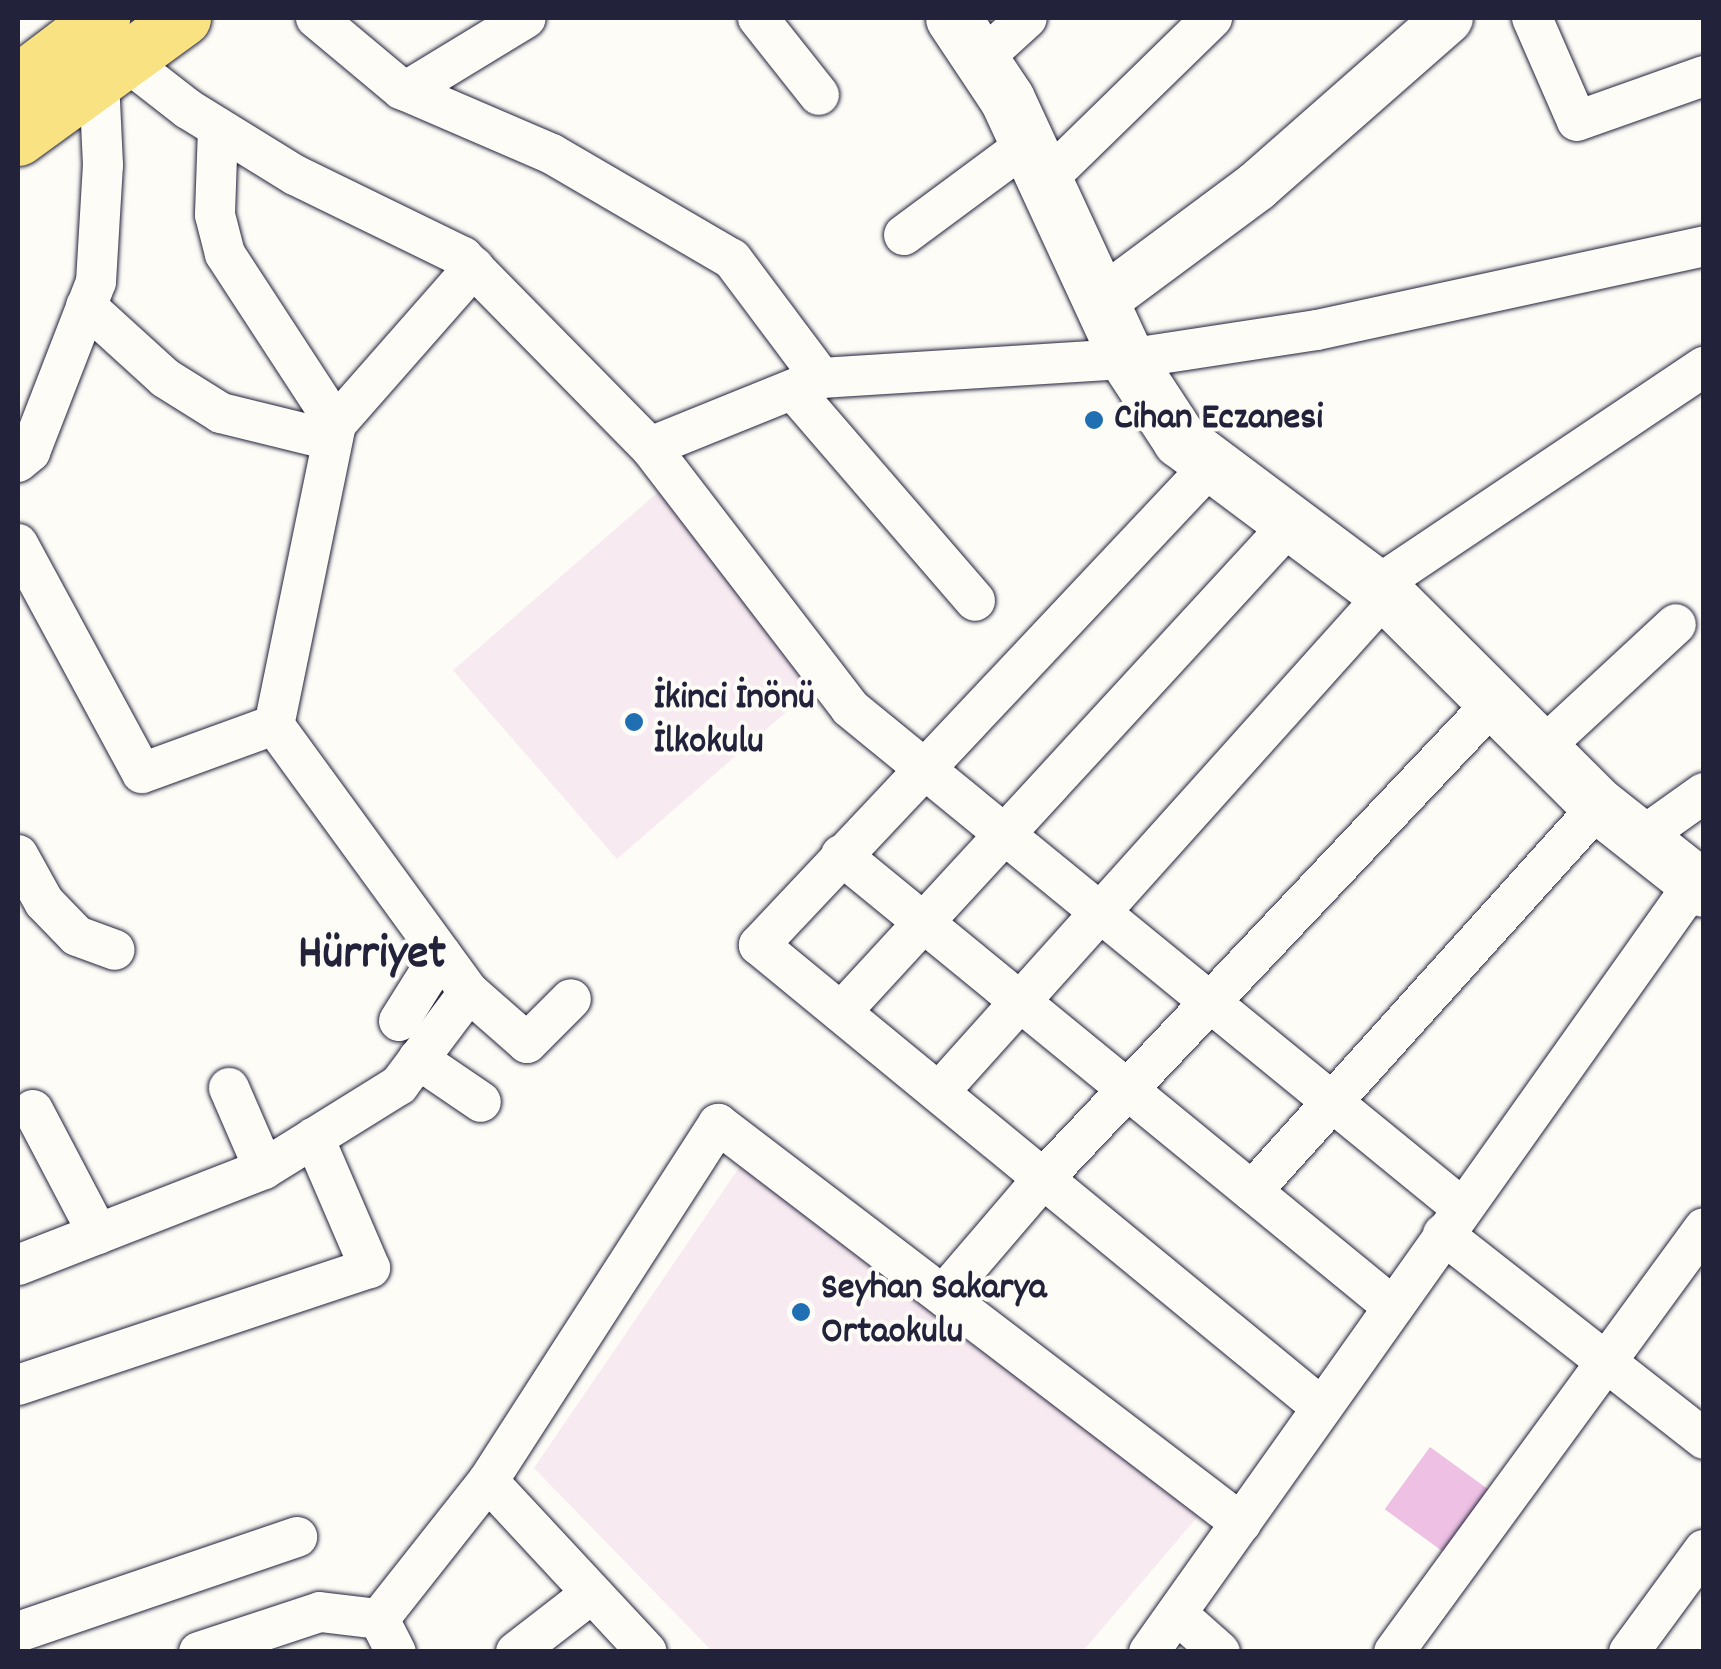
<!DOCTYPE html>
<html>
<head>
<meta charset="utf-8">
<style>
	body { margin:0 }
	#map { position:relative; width:1721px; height:1669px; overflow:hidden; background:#fdfcf7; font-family:Dekko,sans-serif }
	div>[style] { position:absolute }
	.built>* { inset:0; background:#f8eaf1; transform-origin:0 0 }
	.building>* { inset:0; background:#edc0e4; transform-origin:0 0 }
	.roads { filter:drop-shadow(0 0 2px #22223b) drop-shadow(0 0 2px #22223b) }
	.minor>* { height:40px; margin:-20px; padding:0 20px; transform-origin:20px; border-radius:20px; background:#fdfcf7 }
	.tertiary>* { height:50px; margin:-25px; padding:0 25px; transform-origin:25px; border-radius:25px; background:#fdfcf7 }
	.secondary>* { height:55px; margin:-27.5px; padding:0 27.5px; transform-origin:27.5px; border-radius:27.5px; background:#fdfcf7 }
	.primary>* { height:55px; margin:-27.5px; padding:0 27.5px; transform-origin:27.5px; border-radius:27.5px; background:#f8e281 }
	.dots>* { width:28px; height:28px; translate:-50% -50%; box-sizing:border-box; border:5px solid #fdfcf7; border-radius:50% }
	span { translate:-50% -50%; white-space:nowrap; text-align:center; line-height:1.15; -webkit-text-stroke:8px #fdfcf7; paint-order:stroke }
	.poi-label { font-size:38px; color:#22223b; font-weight:700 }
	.left { translate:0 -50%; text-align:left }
	.district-label { font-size:48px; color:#22223b; font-weight:700 }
	.frame { position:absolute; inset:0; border:20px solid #22223b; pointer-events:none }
</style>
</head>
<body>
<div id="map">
	<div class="built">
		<i style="left:665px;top:486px;width:250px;height:281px;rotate:49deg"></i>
		<i style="clip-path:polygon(747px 1156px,1205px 1508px,1083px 1651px,712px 1651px,534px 1468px)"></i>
	</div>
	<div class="building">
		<i style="left:1430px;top:1447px;width:85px;height:77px;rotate:36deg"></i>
	</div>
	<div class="roads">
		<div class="minor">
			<i style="left:316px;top:18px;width:111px;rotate:39.9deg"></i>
			<i style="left:401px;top:89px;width:164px;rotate:23.3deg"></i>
			<i style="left:552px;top:154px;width:208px;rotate:30.3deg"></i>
			<i style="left:732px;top:259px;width:149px;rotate:53.2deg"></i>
			<i style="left:758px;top:18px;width:98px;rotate:51.6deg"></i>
			<i style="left:1532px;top:18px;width:112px;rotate:66.4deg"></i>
			<i style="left:1577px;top:121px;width:135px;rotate:-19.5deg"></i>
			<i style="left:125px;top:60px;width:80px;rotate:37.9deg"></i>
			<i style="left:188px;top:109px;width:126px;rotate:31.7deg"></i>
			<i style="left:295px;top:175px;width:187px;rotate:26deg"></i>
			<i style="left:463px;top:257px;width:267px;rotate:45.5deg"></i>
			<i style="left:650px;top:447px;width:329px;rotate:52.5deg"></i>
			<i style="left:850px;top:708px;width:790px;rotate:39.25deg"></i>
			<i style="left:981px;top:60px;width:62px;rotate:-42.4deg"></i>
			<i style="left:406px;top:91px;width:140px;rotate:-31.3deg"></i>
			<i style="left:218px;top:128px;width:87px;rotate:92deg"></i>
			<i style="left:215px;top:215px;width:40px;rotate:75.6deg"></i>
			<i style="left:225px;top:254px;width:203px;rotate:56.9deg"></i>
			<i style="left:336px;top:424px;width:307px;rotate:101.6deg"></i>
			<i style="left:274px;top:725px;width:331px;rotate:53.9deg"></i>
			<i style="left:469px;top:992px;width:77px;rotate:41.3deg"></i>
			<i style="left:527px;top:1043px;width:62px;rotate:-45deg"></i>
			<i style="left:1044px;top:182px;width:235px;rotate:-44.3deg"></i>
			<i style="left:904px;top:235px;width:153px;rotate:-36.5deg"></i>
			<i style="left:86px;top:306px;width:107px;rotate:42.3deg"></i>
			<i style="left:165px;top:378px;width:66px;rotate:32deg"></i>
			<i style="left:221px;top:413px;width:113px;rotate:13.8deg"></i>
			<i style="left:794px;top:391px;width:277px;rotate:49.2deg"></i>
			<i style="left:336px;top:424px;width:209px;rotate:-48.7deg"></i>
			<i style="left:650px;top:447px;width:184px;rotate:-22deg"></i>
			<i style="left:821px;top:378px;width:307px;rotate:-3.6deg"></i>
			<i style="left:1127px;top:359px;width:192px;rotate:-8.7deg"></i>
			<i style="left:1317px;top:330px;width:396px;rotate:-12.2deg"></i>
			<i style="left:18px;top:462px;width:16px;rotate:-40deg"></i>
			<i style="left:30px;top:452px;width:182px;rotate:-68.8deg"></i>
			<i style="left:96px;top:282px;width:117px;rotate:-86.6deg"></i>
			<i style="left:103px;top:165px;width:86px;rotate:-92.7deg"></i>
			<i style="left:1212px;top:464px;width:661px;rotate:133.28deg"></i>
			<i style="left:759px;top:945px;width:728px;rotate:39.42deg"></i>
			<i style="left:18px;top:544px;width:260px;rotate:61.6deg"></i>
			<i style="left:142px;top:773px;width:140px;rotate:-20deg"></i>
			<i style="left:1375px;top:587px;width:396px;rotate:-33.8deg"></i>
			<i style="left:1540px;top:750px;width:185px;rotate:-42.8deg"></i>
			<i style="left:1638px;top:840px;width:81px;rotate:-35.5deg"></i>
			<i style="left:18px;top:855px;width:54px;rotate:61deg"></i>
			<i style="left:44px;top:902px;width:47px;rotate:45.9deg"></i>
			<i style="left:77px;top:936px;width:40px;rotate:20.2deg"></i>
			<i style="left:841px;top:855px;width:712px;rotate:39.3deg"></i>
			<i style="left:841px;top:1012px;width:666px;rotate:-47.37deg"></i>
			<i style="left:399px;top:1021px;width:79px;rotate:-57.9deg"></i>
			<i style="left:418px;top:1059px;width:76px;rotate:34.3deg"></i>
			<i style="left:229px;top:1088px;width:88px;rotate:66.6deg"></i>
			<i style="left:939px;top:1092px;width:669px;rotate:-48.09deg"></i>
			<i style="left:33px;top:1110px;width:140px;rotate:62.3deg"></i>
			<i style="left:1252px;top:1191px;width:518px;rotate:-47.97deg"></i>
			<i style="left:1443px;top:1234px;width:332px;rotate:38.1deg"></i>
			<i style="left:18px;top:1265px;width:264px;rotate:-21.3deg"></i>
			<i style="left:264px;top:1169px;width:159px;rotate:-31.9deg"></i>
			<i style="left:399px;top:1085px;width:116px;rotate:-53deg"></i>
			<i style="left:945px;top:1293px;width:148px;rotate:-49.4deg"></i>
			<i style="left:1041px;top:1181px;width:656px;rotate:-46.6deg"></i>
			<i style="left:18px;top:1385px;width:371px;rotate:-18.4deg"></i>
			<i style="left:370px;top:1268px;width:142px;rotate:-113.3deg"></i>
			<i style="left:488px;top:1481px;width:233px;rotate:47.1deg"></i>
			<i style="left:1177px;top:1614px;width:57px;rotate:41.5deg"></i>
			<i style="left:379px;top:1619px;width:176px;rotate:-51.7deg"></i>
			<i style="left:488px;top:1481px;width:425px;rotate:-57.2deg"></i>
			<i style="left:718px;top:1124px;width:658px;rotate:37.34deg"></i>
			<i style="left:18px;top:1632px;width:295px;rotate:-18.8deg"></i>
			<i style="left:199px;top:1652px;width:127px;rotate:-18.3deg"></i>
			<i style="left:320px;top:1612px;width:59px;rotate:6.8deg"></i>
			<i style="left:379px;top:1619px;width:37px;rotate:63deg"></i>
			<i style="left:516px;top:1652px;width:95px;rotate:-37.7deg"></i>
			<i style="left:1149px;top:1652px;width:940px;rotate:-54.65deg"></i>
			<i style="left:1394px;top:1652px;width:525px;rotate:-53.83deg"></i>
			<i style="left:1629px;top:1652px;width:127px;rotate:-53.7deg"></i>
		</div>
		<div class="tertiary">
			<i style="left:1101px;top:302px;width:194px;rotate:-36.6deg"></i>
			<i style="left:1257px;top:186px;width:254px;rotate:-41.3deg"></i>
		</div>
		<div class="secondary">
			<i style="left:953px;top:18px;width:97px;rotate:56.3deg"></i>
			<i style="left:1007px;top:99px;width:286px;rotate:65.2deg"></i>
			<i style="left:1127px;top:359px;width:97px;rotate:56.8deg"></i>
			<i style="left:1180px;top:440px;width:257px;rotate:36.8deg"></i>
			<i style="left:1386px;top:594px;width:301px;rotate:44.9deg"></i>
			<i style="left:1599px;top:806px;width:134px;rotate:38.3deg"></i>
		</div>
		<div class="primary">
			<i style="left:18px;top:82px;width:106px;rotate:-37.3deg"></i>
			<i style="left:18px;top:138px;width:204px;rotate:-36deg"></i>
		</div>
	</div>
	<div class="dots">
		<i style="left:1094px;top:420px;background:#1f6fb2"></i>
		<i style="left:634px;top:722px;background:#1f6fb2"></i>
		<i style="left:801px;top:1312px;background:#1f6fb2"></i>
	</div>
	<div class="poi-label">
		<span class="left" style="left:1114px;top:420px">Cihan Eczanesi</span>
		<span class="left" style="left:654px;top:722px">İkinci İnönü<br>İlkokulu</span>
		<span class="left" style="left:821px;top:1312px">Seyhan Sakarya<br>Ortaokulu</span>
	</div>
	<div class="district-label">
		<span style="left:372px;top:957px">Hürriyet</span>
	</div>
	<div class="frame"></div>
</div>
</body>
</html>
